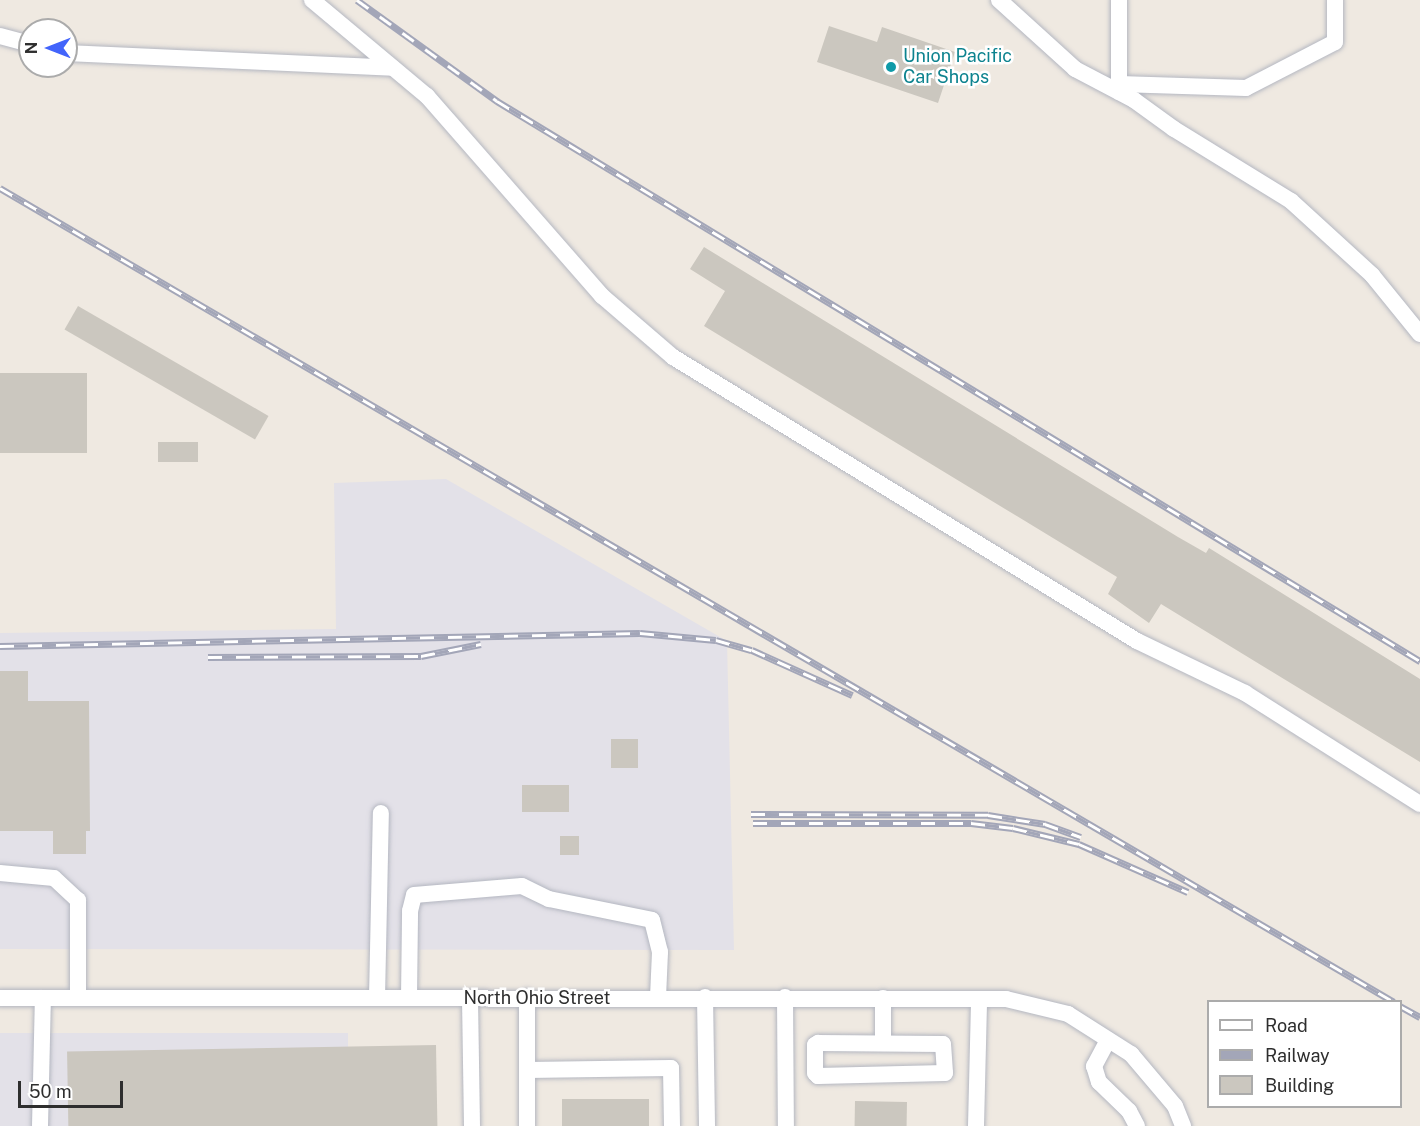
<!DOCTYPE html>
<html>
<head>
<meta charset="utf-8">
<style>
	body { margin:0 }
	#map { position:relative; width:1420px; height:1126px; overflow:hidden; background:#efe9e1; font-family:"Public Sans",sans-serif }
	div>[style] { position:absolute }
	.industrial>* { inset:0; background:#e3e1e8; transform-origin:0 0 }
	.building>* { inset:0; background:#cbc7bf; transform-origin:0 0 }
	.roads { filter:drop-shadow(0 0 2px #b4b7c1) drop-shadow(0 0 2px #b4b7c1) }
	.minor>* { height:16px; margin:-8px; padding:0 8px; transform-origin:8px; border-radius:8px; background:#fff }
	.rail>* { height:7px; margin-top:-3.5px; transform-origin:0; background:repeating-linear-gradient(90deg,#fff 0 14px,#a3a6b8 0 28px); box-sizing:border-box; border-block:2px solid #a3a6b8 }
	.dots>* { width:16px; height:16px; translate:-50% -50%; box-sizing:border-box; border:3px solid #fff; border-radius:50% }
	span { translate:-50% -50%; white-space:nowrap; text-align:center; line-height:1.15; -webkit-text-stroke:5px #fff; paint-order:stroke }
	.culture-label { font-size:18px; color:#0d838f }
	.left { translate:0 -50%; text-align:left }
	.street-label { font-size:18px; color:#2e2e2e }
	.legend { position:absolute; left:1207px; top:1000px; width:195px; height:108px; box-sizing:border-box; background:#fff; border:2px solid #ababab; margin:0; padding:8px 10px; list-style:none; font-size:18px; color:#2e2e2e }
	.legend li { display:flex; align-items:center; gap:12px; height:30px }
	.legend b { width:30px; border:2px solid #ababab }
	.north { position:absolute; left:18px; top:18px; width:60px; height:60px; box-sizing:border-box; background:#fff; border:2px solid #ababab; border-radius:50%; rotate:270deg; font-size:16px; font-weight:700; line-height:24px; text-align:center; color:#2e2e2e }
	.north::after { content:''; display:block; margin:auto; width:21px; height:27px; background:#4264fb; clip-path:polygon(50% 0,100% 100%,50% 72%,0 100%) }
	.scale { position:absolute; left:18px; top:1081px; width:105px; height:27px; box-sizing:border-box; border:3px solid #2e2e2e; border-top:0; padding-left:8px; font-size:18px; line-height:21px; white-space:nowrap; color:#2e2e2e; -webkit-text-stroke:4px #fff; paint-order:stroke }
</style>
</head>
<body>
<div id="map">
	<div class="industrial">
		<i style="clip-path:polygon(446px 479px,727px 641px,734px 950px,0 949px,0 633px,336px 629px,334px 483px)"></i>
		<i style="left:348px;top:1033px;width:93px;height:348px;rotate:90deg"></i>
	</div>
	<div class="building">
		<i style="clip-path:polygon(829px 26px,877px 42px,882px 27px,955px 52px,938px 103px,817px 62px)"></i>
		<i style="clip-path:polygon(704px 247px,1178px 537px,1206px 553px,1209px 548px,1420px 679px,1420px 762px,1161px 604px,1149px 623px,1108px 594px,1117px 577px,704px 326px,725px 291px,690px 269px)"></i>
		<i style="left:78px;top:306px;width:220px;height:27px;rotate:30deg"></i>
		<i style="left:0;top:373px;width:87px;height:80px"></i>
		<i style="left:158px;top:442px;width:40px;height:20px"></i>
		<i style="clip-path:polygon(0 671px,28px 671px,28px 701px,89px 701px,90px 831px,86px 831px,86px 854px,53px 854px,53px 831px,0 831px)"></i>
		<i style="left:611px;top:739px;width:27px;height:29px"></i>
		<i style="left:569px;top:785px;width:27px;height:47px;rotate:90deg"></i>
		<i style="left:560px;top:836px;width:19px;height:19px"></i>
		<i style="left:436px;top:1045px;width:81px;height:369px;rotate:89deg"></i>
		<i style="left:562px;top:1099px;width:87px;height:27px"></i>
		<i style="left:855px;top:1101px;width:52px;height:25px;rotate:1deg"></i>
	</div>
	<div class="roads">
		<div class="minor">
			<i style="left:312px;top:0;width:150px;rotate:39.9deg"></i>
			<i style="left:427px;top:96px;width:266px;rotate:48.8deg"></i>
			<i style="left:602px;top:296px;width:94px;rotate:40.7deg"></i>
			<i style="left:673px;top:357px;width:544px;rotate:31.47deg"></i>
			<i style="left:1137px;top:641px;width:120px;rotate:25.7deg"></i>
			<i style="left:1245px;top:693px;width:207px;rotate:32.4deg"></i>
			<i style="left:999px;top:0;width:103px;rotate:42.2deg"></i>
			<i style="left:1075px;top:69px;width:67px;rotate:27.7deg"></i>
			<i style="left:1134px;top:100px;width:49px;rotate:35.9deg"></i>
			<i style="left:1174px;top:129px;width:137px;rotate:31.6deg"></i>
			<i style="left:1291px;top:201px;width:110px;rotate:42.4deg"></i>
			<i style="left:1372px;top:275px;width:76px;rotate:50.9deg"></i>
			<i style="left:1119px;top:0;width:92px;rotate:90deg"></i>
			<i style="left:0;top:36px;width:31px;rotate:15deg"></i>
			<i style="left:66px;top:53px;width:327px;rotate:2.6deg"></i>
			<i style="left:1119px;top:84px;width:127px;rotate:1.8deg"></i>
			<i style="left:1246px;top:88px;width:100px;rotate:-27.3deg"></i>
			<i style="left:1335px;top:42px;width:42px;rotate:-90deg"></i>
			<i style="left:0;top:873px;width:54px;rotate:5.3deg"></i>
			<i style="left:54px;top:878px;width:33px;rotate:43deg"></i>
			<i style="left:78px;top:900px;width:98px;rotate:90deg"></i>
			<i style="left:527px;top:997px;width:129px;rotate:90deg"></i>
			<i style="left:705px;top:997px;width:129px;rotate:89.1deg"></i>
			<i style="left:785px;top:997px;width:129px;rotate:89.6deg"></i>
			<i style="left:0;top:998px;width:1006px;rotate:0.06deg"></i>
			<i style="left:1006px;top:999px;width:64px;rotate:13.6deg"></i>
			<i style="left:1068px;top:1014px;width:75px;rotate:32.4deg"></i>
			<i style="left:1131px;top:1054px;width:68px;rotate:49.8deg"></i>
			<i style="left:1175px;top:1106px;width:22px;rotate:68deg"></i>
			<i style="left:377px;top:998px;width:185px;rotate:-88.8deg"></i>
			<i style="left:409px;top:998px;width:87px;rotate:-89.3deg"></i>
			<i style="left:410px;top:911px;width:16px;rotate:-76deg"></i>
			<i style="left:414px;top:895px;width:108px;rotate:-4.8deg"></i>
			<i style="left:522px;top:886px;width:30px;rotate:26deg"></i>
			<i style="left:549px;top:899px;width:105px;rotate:11.5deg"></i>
			<i style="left:652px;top:920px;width:33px;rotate:76deg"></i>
			<i style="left:660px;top:952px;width:45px;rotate:92.5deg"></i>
			<i style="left:470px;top:998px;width:128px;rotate:89.1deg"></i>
			<i style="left:883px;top:998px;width:45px;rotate:90deg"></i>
			<i style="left:1108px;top:1040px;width:30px;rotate:118deg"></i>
			<i style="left:1094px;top:1066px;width:17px;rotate:73deg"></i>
			<i style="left:1099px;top:1082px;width:42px;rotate:44deg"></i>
			<i style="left:1129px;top:1111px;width:17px;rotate:62deg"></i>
			<i style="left:818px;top:1043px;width:125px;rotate:0.5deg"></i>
			<i style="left:943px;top:1044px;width:29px;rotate:86deg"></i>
			<i style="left:945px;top:1073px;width:127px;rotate:178.6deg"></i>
			<i style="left:818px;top:1076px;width:4px;rotate:-135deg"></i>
			<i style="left:815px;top:1073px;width:28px;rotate:-90deg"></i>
			<i style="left:815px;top:1045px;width:4px;rotate:-34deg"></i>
			<i style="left:527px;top:1070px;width:144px;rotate:-0.8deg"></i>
			<i style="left:671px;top:1068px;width:58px;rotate:89deg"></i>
			<i style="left:40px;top:1126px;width:128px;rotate:-88.7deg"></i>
			<i style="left:976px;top:1126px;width:127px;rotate:-88.6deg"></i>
		</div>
	</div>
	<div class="rail">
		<i style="left:357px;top:0;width:173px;rotate:35.8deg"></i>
		<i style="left:497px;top:101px;width:1080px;rotate:31.25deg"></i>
		<i style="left:0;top:188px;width:1614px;rotate:30.28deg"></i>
		<i style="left:0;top:646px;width:640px;rotate:-1.16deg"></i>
		<i style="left:640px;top:633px;width:76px;rotate:5.3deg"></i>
		<i style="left:716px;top:640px;width:37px;rotate:16deg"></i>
		<i style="left:752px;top:650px;width:110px;rotate:24.2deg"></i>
		<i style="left:208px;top:657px;width:213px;rotate:-0.3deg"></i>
		<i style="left:421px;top:656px;width:61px;rotate:-11.3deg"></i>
		<i style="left:751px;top:814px;width:237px;rotate:0.2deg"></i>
		<i style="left:988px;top:815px;width:58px;rotate:9deg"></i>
		<i style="left:1045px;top:824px;width:38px;rotate:20deg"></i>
		<i style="left:753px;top:823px;width:218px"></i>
		<i style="left:971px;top:823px;width:42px;rotate:6.8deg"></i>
		<i style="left:1013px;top:828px;width:68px;rotate:13.6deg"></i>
		<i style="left:1079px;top:844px;width:119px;rotate:23.8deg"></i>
		<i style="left:1400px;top:1006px;width:23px;rotate:29deg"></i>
	</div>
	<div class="dots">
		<i style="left:891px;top:67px;background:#0f9aa8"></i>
	</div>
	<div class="culture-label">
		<span class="left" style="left:903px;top:67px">Union Pacific<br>Car Shops</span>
	</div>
	<div class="street-label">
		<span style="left:537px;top:998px">North Ohio Street</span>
	</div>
	<ul class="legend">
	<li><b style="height:8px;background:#fff"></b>Road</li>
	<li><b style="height:8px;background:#a3a6b8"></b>Railway</li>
	<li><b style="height:16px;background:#cbc7bf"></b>Building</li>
	</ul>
	<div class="north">N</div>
	<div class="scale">50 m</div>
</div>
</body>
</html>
